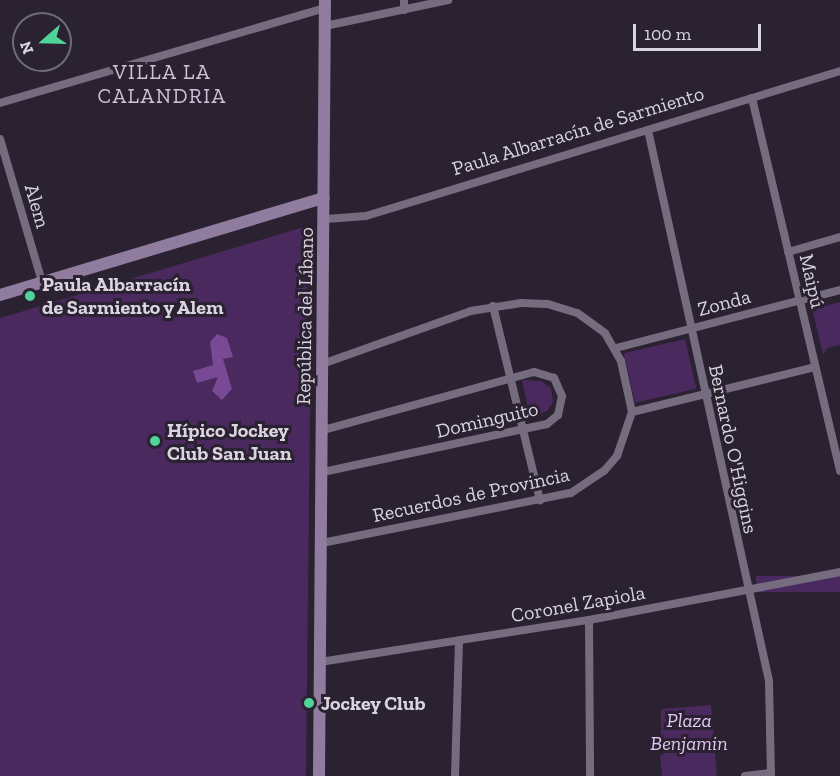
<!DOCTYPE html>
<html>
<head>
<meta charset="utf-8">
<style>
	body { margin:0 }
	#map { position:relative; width:840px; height:776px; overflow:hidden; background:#2a2131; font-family:"Zilla Slab",serif }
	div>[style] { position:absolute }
	.green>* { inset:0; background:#49295e; transform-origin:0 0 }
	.water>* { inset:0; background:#784a96 }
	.minor>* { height:8px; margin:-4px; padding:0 4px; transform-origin:4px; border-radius:4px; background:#766c7f }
	.secondary>* { height:12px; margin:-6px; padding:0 6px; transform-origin:6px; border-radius:6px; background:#907c9f }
	.dots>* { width:16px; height:16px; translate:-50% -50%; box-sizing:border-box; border:3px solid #2a2131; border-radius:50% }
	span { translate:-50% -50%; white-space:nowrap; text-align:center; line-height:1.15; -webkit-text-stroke:6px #2a2131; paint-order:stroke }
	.street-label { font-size:20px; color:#dad4de }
	.poi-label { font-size:20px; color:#dad4de; font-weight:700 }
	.left { translate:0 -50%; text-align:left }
	.park-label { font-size:20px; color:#e0c8f2; font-style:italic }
	.neighbourhood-label { font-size:21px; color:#cec2d7; letter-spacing:1.5px }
	.north { position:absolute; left:12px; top:12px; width:60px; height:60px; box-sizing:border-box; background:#2a2131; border:2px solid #706976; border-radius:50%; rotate:250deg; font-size:16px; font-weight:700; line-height:24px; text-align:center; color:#dad4de }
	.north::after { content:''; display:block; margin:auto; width:21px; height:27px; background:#50d398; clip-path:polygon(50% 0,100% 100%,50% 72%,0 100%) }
	.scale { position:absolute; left:633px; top:24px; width:128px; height:27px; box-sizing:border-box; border:3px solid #dad4de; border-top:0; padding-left:8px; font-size:18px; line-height:21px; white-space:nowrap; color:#dad4de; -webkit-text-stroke:4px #2a2131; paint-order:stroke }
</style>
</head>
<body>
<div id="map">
	<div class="green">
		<i style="clip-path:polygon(307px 226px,312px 230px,306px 776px,0 776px,0 318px)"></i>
		<i style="clip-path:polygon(840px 302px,840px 345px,827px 348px,823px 355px,813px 312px,816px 308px)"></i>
		<i style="left:685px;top:339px;width:51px;height:63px;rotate:77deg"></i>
		<i style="clip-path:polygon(522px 380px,541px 381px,551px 388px,553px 402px,547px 411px,530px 418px)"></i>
		<i style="left:840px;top:576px;width:16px;height:84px;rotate:90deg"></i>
		<i style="clip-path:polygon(711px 705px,717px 776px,662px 776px,660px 756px,670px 749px,661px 736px,661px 709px)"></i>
	</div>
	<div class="water">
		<i style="clip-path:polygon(217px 334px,227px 338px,233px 357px,223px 359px,232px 389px,222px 400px,212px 391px,218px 377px,197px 383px,193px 371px,213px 365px,210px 342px)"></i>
	</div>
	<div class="minor">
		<i style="left:404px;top:0;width:10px;rotate:90deg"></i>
		<i style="left:325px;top:26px;width:126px;rotate:-11.9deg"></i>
		<i style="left:752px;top:98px;width:383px;rotate:76.7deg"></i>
		<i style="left:0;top:103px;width:339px;rotate:-16.3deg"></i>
		<i style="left:648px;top:130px;width:564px;rotate:77.61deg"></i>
		<i style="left:769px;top:681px;width:95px;rotate:88.8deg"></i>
		<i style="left:0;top:139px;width:149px;rotate:73.6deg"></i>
		<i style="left:326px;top:219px;width:40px;rotate:-4.3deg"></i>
		<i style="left:366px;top:216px;width:496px;rotate:-17deg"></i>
		<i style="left:788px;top:252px;width:54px;rotate:-16.1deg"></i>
		<i style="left:493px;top:306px;width:200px;rotate:76.4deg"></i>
		<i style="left:616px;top:348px;width:231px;rotate:-14.5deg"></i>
		<i style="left:632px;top:412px;width:188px;rotate:-13.8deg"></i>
		<i style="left:323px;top:472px;width:229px;rotate:-12.1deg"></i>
		<i style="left:547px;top:424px;width:14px;rotate:-39deg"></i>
		<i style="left:558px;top:415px;width:19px;rotate:-78deg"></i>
		<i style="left:562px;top:396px;width:20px;rotate:-114deg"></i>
		<i style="left:554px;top:378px;width:21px;rotate:-163deg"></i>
		<i style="left:534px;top:372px;width:219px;rotate:164.6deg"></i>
		<i style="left:322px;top:543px;width:254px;rotate:-11.4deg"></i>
		<i style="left:571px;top:493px;width:40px;rotate:-34deg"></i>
		<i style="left:604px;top:471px;width:20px;rotate:-49deg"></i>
		<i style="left:617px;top:456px;width:46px;rotate:-71.2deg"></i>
		<i style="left:632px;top:412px;width:52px;rotate:-102.2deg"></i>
		<i style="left:621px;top:361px;width:32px;rotate:-120deg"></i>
		<i style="left:605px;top:333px;width:34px;rotate:-144deg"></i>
		<i style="left:577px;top:313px;width:31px;rotate:-163deg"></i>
		<i style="left:547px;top:304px;width:26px;rotate:-178deg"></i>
		<i style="left:521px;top:303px;width:51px;rotate:170.9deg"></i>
		<i style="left:471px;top:311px;width:155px;rotate:160.4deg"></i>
		<i style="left:589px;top:620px;width:156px;rotate:89.6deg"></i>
		<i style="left:320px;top:662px;width:272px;rotate:-8.9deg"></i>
		<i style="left:589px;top:620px;width:256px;rotate:-10.8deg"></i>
		<i style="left:455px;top:776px;width:135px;rotate:-88.3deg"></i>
		<i style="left:745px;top:776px;width:26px;rotate:-7deg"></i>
	</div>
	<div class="secondary">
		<i style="left:0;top:295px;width:338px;rotate:-16.7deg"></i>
		<i style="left:319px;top:776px;width:776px;rotate:-89.56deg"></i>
	</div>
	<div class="dots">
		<i style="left:30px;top:296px;background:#50d398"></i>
		<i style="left:155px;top:441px;background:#50d398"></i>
		<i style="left:309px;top:703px;background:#50d398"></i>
	</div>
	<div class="street-label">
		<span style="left:578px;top:131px;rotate:-17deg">Paula Albarracín de Sarmiento</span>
		<span style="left:37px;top:206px;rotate:74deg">Alem</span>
		<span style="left:812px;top:281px;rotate:77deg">Maipú</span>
		<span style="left:724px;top:303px;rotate:-15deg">Zonda</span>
		<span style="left:305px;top:316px;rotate:-89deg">República del Líbano</span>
		<span style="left:487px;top:420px;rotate:-13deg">Dominguito</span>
		<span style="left:733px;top:449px;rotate:78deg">Bernardo O'Higgins</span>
		<span style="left:471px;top:495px;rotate:-12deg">Recuerdos de Provincia</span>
		<span style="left:578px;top:604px;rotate:-10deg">Coronel Zapiola</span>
	</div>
	<div class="poi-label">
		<span class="left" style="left:42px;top:296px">Paula Albarracín<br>de Sarmiento y Alem</span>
		<span class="left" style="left:167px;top:442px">Hípico Jockey<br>Club San Juan</span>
		<span class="left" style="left:321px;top:703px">Jockey Club</span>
	</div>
	<div class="park-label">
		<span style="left:689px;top:732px">Plaza<br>Benjamin</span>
	</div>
	<div class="neighbourhood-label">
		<span style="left:162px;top:84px">VILLA LA<br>CALANDRIA</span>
	</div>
	<div class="north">N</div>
	<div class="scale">100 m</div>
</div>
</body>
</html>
